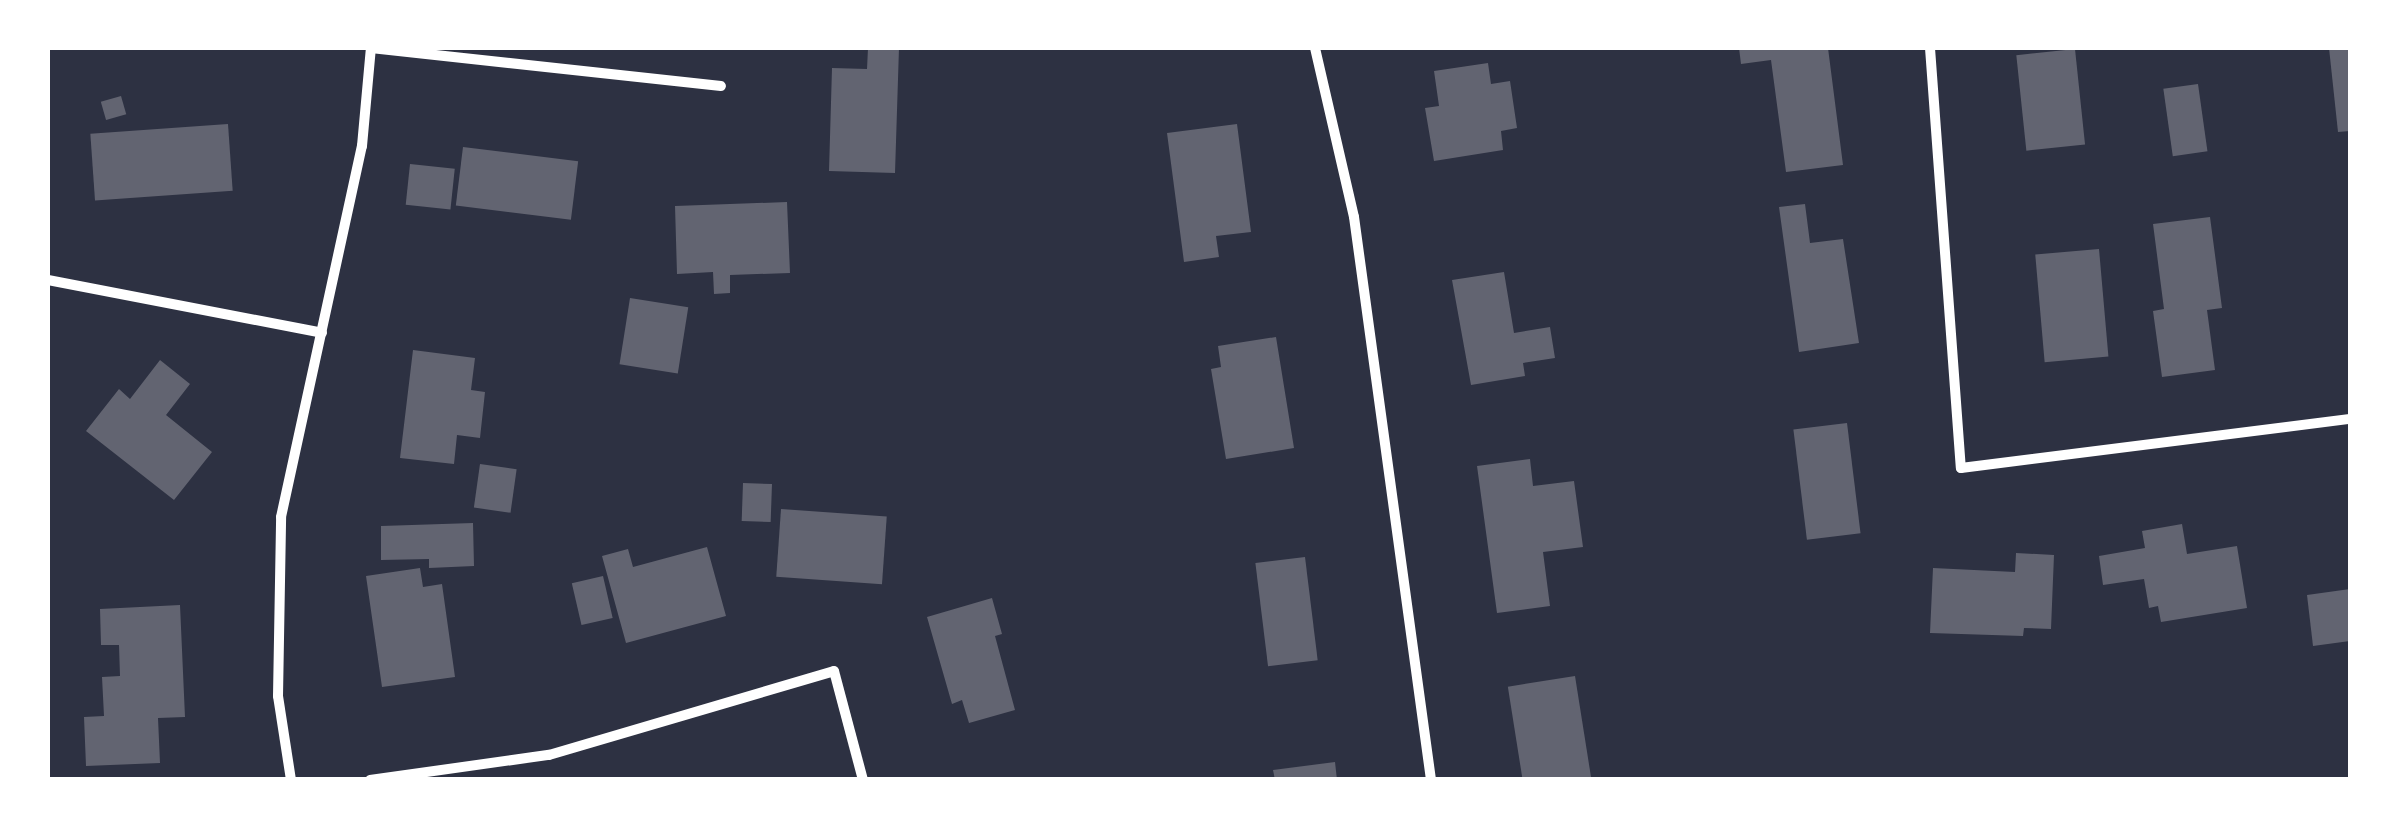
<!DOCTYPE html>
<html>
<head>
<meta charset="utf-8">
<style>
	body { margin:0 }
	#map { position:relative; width:2398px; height:827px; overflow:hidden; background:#2d3142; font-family:"PT Sans",sans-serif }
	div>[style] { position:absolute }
	.building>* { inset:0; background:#626471; transform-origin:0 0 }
	.minor>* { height:10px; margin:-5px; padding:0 5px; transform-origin:5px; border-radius:5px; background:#fff }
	span { translate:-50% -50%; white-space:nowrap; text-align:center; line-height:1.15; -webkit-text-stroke:8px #fff; paint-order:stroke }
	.frame { position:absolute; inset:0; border:50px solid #fff; pointer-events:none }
</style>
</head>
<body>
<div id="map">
	<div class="building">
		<i style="clip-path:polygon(868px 48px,899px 48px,895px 173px,829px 171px,832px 68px,867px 69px)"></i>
		<i style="clip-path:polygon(1739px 48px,1828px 48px,1843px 165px,1786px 172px,1771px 60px,1741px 64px)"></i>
		<i style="clip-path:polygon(2329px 48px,2350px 48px,2350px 131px,2338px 132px)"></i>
		<i style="left:2075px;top:49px;width:96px;height:59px;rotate:84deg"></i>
		<i style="clip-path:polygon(1488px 63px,1491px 84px,1510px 81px,1517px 128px,1501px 131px,1503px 150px,1434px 161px,1425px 108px,1439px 106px,1434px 71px)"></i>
		<i style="left:2198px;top:84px;width:68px;height:35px;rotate:82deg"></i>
		<i style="left:121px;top:96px;width:19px;height:21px;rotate:74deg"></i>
		<i style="left:228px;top:124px;width:67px;height:138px;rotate:86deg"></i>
		<i style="clip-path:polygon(1237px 124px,1251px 232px,1216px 236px,1219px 257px,1184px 262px,1167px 133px)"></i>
		<i style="left:463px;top:147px;width:116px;height:59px;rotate:7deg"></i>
		<i style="left:410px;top:164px;width:45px;height:41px;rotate:6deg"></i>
		<i style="clip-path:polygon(787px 202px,790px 273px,730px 275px,730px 293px,714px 294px,713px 272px,677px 274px,675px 206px)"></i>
		<i style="clip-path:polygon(1805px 204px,1810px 243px,1843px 239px,1859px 343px,1799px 352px,1779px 207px)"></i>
		<i style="clip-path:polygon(2210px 217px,2222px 308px,2207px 310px,2215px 370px,2162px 377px,2153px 311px,2164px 309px,2153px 224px)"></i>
		<i style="left:2099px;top:249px;width:108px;height:64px;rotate:85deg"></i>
		<i style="clip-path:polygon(1504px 272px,1514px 333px,1550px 327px,1555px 358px,1523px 363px,1525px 376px,1471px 385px,1452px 280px)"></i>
		<i style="left:630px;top:298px;width:59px;height:67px;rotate:9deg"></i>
		<i style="clip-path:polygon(1276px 337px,1294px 448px,1226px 459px,1211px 369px,1221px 367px,1218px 346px)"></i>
		<i style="clip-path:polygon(413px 350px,475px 358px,471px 390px,485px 392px,480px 438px,457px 435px,454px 464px,400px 458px)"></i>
		<i style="clip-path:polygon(160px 360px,190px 384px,166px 415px,212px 452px,174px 500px,86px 431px,119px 389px,130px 399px)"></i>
		<i style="left:1847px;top:423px;width:111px;height:54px;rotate:83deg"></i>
		<i style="clip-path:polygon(1530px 459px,1533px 486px,1574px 481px,1583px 547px,1543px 552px,1550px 606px,1497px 613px,1477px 466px)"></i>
		<i style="left:480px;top:464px;width:37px;height:44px;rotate:8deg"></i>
		<i style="left:743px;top:483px;width:29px;height:38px;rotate:2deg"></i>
		<i style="left:781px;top:509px;width:106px;height:68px;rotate:4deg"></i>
		<i style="clip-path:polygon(473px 523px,474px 566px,429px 568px,429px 559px,381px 560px,381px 526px)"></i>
		<i style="clip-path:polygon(2182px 524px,2187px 554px,2237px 546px,2247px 608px,2161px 622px,2158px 606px,2149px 608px,2144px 579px,2103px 585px,2099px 556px,2145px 548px,2142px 531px)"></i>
		<i style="clip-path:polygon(707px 547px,726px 616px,626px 643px,602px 556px,628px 549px,633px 567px)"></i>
		<i style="clip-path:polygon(2016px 553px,2054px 555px,2051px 629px,2024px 628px,2023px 636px,1930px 633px,1933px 568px,2015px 572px)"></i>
		<i style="left:1305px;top:557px;width:104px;height:50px;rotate:83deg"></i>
		<i style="clip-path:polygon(420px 568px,423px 587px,442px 584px,455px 677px,382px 687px,366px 576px)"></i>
		<i style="left:603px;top:576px;width:43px;height:32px;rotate:77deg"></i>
		<i style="clip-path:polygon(2350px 589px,2350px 641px,2313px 646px,2307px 595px)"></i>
		<i style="clip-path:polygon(992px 598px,1002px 634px,995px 636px,1015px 710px,969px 723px,962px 700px,952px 704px,927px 617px)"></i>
		<i style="clip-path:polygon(180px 605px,185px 717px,158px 718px,160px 763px,86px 766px,84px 717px,104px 716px,102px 677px,120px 676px,119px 645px,101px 645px,100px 609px)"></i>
		<i style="left:1575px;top:676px;width:105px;height:68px;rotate:81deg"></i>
		<i style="clip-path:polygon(1335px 762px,1337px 780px,1275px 780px,1273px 770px)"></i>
	</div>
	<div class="minor">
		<i style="left:371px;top:48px;width:352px;rotate:6.2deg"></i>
		<i style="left:1315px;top:48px;width:173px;rotate:77deg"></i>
		<i style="left:1354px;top:217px;width:568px;rotate:82.21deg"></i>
		<i style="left:1930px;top:48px;width:421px;rotate:85.8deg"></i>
		<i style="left:1961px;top:468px;width:392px;rotate:-7.2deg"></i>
		<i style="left:48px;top:280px;width:279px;rotate:10.9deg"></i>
		<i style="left:291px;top:780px;width:85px;rotate:-98.8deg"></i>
		<i style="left:278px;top:696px;width:179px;rotate:-89deg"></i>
		<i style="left:281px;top:517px;width:380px;rotate:-77.7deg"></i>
		<i style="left:362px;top:146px;width:98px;rotate:-84.8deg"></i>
		<i style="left:370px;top:780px;width:181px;rotate:-8deg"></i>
		<i style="left:549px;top:755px;width:297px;rotate:-16.4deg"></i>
		<i style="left:834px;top:671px;width:113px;rotate:75.1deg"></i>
	</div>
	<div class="frame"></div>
</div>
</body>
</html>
